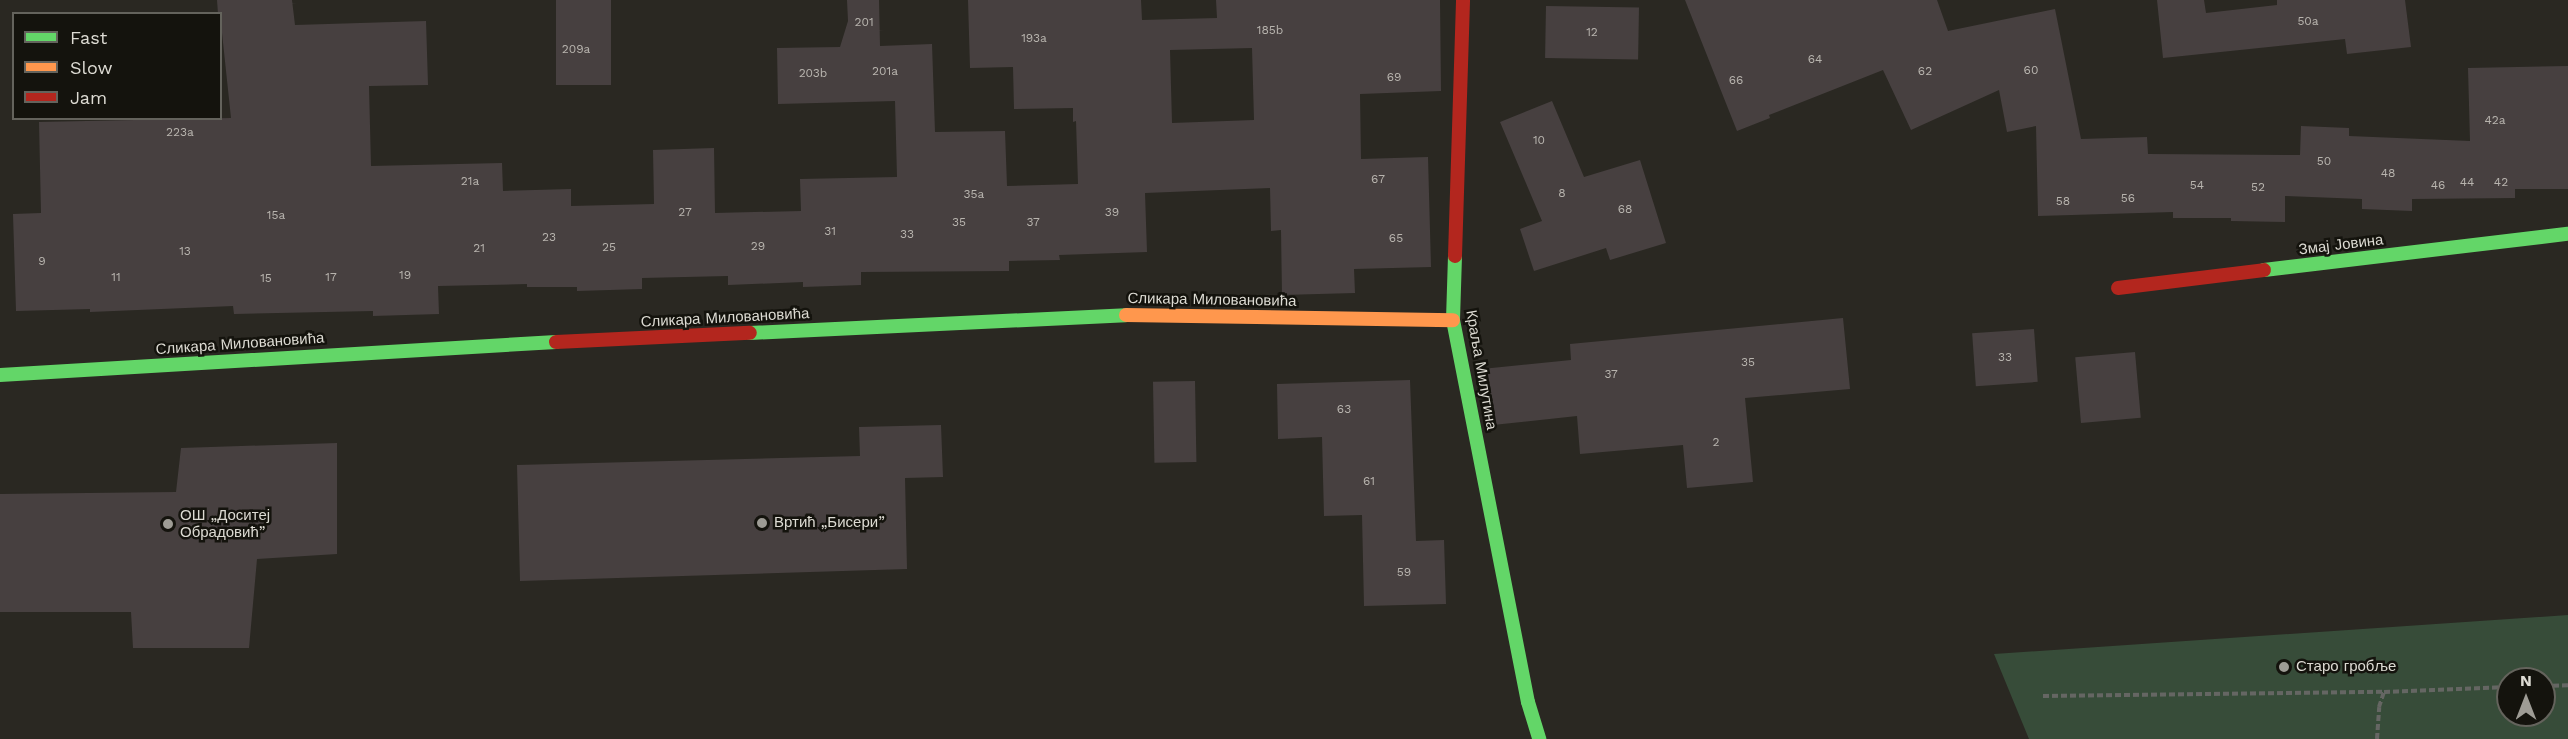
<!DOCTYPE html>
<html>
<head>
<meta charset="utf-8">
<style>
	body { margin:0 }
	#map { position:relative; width:2568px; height:739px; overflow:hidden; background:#2a2822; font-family:"Work Sans",sans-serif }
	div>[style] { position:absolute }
	.green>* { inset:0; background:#374c39 }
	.building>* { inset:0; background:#474040; transform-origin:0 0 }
	.path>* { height:4px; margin-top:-2px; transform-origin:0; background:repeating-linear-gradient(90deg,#656663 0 6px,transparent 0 9px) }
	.fast>* { height:14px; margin:-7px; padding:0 7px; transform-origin:7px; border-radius:7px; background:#63d668 }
	.slow>* { height:14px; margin:-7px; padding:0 7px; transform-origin:7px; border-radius:7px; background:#ff974d }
	.jam>* { height:14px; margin:-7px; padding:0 7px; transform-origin:7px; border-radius:7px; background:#b3261e }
	.dots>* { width:16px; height:16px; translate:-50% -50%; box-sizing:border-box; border:3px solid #14130d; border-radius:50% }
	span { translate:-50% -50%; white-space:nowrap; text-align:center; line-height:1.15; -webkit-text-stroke:5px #14130d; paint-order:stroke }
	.number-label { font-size:12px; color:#b8b4ae }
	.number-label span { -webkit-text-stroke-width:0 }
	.street-label { font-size:15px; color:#dddbd3 }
	.poi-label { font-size:15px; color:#dddbd3 }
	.left { translate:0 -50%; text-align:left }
	.legend { position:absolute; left:12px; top:12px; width:210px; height:108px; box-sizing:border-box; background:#14130d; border:2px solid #64635c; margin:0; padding:8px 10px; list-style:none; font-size:18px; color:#dddbd3 }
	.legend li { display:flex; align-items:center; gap:12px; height:30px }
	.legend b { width:30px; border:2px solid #64635c }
	.north { position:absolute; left:2496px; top:667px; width:60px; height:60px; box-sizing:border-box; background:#14130d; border:2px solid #64635c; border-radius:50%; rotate:0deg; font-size:16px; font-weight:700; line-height:24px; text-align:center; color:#dddbd3 }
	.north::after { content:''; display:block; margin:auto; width:21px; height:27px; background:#9e9c95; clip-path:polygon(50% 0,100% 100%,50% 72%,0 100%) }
</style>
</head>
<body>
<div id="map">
	<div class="green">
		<i style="clip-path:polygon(evenodd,2568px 615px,2568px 739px,2029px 739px,1994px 654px,2568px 615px,2508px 679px,2544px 679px,2544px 715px,2508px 715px,2508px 679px)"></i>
	</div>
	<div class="building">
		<i style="clip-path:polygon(evenodd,217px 0,292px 0,295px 25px,426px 21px,428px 85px,369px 86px,371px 166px,502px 163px,503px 191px,571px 189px,571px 206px,654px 204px,653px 150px,714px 148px,715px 213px,801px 211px,800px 179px,897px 177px,895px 101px,778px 104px,777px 48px,840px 47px,848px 21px,847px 0,879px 0,880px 46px,932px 44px,935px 132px,1005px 131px,1007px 186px,1078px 184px,1076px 121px,1073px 122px,1073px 108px,1014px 109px,1013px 67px,970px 68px,968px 0,1141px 0,1142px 20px,1217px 18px,1216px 0,1440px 0,1441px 91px,1360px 94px,1361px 159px,1428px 157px,1431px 267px,1354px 269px,1355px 293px,1282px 295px,1281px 230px,1271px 231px,1270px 188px,1145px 193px,1147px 252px,1059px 255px,1060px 260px,1009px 261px,1009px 271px,861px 272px,861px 285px,803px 287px,803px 282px,728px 285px,728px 276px,642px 278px,642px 289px,577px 291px,577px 287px,527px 287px,527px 284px,438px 286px,439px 314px,373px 316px,373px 311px,234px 314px,233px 306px,90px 312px,90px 309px,16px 311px,13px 214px,41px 213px,39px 122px,231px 118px,220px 14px,218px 14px,217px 0,1252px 48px,1254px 120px,1172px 123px,1170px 50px,1252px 48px)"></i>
		<i style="left:556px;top:0;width:55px;height:85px"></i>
		<i style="clip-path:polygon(1685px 0,1937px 0,1948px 31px,2055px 9px,2081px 139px,2147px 137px,2148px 154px,2300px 155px,2301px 126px,2349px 128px,2349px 136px,2470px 141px,2468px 68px,2568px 66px,2568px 189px,2515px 189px,2515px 198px,2412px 199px,2412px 211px,2362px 209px,2362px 199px,2285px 196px,2285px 222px,2231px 221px,2231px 218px,2173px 218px,2173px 212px,2038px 216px,2036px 126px,2007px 132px,1999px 90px,1911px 130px,1883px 70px,1769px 115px,1770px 118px,1737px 131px)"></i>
		<i style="clip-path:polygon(2157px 0,2204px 0,2206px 13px,2277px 5px,2277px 0,2405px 0,2411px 47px,2347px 54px,2345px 39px,2163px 58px)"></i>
		<i style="left:1546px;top:6px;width:93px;height:52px;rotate:1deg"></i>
		<i style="clip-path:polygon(1552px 101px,1584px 177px,1640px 160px,1666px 243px,1610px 260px,1606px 248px,1534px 271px,1520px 229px,1542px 221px,1500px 122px)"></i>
		<i style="clip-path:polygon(1843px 318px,1850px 389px,1745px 398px,1753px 482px,1687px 488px,1683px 445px,1580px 454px,1577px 416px,1493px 425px,1482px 369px,1571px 360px,1570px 344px)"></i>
		<i style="left:2034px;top:329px;width:53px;height:62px;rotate:86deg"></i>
		<i style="left:2135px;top:352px;width:66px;height:60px;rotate:85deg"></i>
		<i style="clip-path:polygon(1410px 380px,1416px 541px,1444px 540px,1446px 604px,1364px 606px,1362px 515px,1324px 516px,1322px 437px,1278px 439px,1277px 384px)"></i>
		<i style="left:1195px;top:381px;width:81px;height:42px;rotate:89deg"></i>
		<i style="clip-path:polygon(941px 425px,943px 477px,905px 478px,907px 569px,520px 581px,517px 465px,860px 456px,859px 427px)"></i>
		<i style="clip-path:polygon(337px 443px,337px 554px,257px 559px,249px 648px,133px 648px,131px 612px,0 612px,0 494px,176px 492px,181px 448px)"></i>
	</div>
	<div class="path">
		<i style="left:2544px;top:686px;width:24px;rotate:-2deg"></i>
		<i style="left:2043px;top:696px;width:341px;rotate:-0.7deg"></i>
		<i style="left:2384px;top:692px;width:124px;rotate:-2.3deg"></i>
		<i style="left:2377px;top:739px;width:32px;rotate:-86deg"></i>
		<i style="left:2379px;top:707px;width:16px;rotate:-72deg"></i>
	</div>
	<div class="fast">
		<i style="left:1455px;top:256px;width:64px;rotate:91.8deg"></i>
		<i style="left:1453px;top:320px;width:389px;rotate:78.9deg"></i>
		<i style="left:1528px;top:702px;width:39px;rotate:73deg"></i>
		<i style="left:2264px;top:270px;width:306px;rotate:-6.8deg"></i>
		<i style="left:750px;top:333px;width:376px;rotate:-2.7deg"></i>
		<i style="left:0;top:375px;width:557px;rotate:-3.4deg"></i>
	</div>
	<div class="slow">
		<i style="left:1126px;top:315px;width:327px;rotate:0.9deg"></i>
	</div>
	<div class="jam">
		<i style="left:1455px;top:256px;width:256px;rotate:-88.2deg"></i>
		<i style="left:2118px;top:288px;width:147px;rotate:-7deg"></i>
		<i style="left:556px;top:342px;width:194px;rotate:-2.7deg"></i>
	</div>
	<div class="dots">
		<i style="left:762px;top:523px;background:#9e9c95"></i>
		<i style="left:168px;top:524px;background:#9e9c95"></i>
		<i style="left:2284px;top:667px;background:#9e9c95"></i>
	</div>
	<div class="number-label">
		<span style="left:2308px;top:22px">50a</span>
		<span style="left:864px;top:23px">201</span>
		<span style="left:1270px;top:31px">185b</span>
		<span style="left:1592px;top:33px">12</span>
		<span style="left:1034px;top:39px">193a</span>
		<span style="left:576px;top:50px">209a</span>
		<span style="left:1815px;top:60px">64</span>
		<span style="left:2031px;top:71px">60</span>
		<span style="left:885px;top:72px">201a</span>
		<span style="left:1925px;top:72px">62</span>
		<span style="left:813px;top:74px">203b</span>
		<span style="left:1394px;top:78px">69</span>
		<span style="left:1736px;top:81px">66</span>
		<span style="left:2495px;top:121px">42a</span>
		<span style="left:180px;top:133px">223a</span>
		<span style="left:1539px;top:141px">10</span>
		<span style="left:2324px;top:162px">50</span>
		<span style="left:2388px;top:174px">48</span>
		<span style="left:1378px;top:180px">67</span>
		<span style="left:470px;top:182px">21a</span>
		<span style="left:2467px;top:183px">44</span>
		<span style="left:2501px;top:183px">42</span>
		<span style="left:2197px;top:186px">54</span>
		<span style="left:2438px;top:186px">46</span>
		<span style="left:2258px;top:188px">52</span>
		<span style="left:1562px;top:194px">8</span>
		<span style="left:974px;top:195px">35a</span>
		<span style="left:2128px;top:199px">56</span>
		<span style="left:2063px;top:202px">58</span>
		<span style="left:1625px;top:210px">68</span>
		<span style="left:685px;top:213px">27</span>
		<span style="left:1112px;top:213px">39</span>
		<span style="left:276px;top:216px">15a</span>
		<span style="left:959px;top:223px">35</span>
		<span style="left:1033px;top:223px">37</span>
		<span style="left:830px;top:232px">31</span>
		<span style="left:907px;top:235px">33</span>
		<span style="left:549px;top:238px">23</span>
		<span style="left:1396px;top:239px">65</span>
		<span style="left:758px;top:247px">29</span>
		<span style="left:609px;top:248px">25</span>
		<span style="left:479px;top:249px">21</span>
		<span style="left:185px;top:252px">13</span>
		<span style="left:42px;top:262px">9</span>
		<span style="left:405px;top:276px">19</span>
		<span style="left:116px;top:278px">11</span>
		<span style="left:331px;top:278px">17</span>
		<span style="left:266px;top:279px">15</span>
		<span style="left:2005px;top:358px">33</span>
		<span style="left:1748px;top:363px">35</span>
		<span style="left:1611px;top:375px">37</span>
		<span style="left:1344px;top:410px">63</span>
		<span style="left:1716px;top:443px">2</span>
		<span style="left:1369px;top:482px">61</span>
		<span style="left:1404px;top:573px">59</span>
	</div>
	<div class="street-label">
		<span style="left:2341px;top:245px;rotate:-7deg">Змај Јовина</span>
		<span style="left:1212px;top:300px;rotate:1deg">Сликара Миловановића</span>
		<span style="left:725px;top:318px;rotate:-3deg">Сликара Миловановића</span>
		<span style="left:240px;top:344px;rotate:-4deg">Сликара Миловановића</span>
		<span style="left:1481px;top:370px;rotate:80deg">Краља Милутина</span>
	</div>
	<div class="poi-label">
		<span class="left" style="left:180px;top:524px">ОШ „Доситеј<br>Обрадовић”</span>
		<span class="left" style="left:774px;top:523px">Вртић „Бисери”</span>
		<span class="left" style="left:2296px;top:667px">Старо гробље</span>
	</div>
	<ul class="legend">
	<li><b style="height:8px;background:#63d668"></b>Fast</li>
	<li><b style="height:8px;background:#ff974d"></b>Slow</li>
	<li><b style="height:8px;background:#b3261e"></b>Jam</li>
	</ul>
	<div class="north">N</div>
</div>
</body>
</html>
